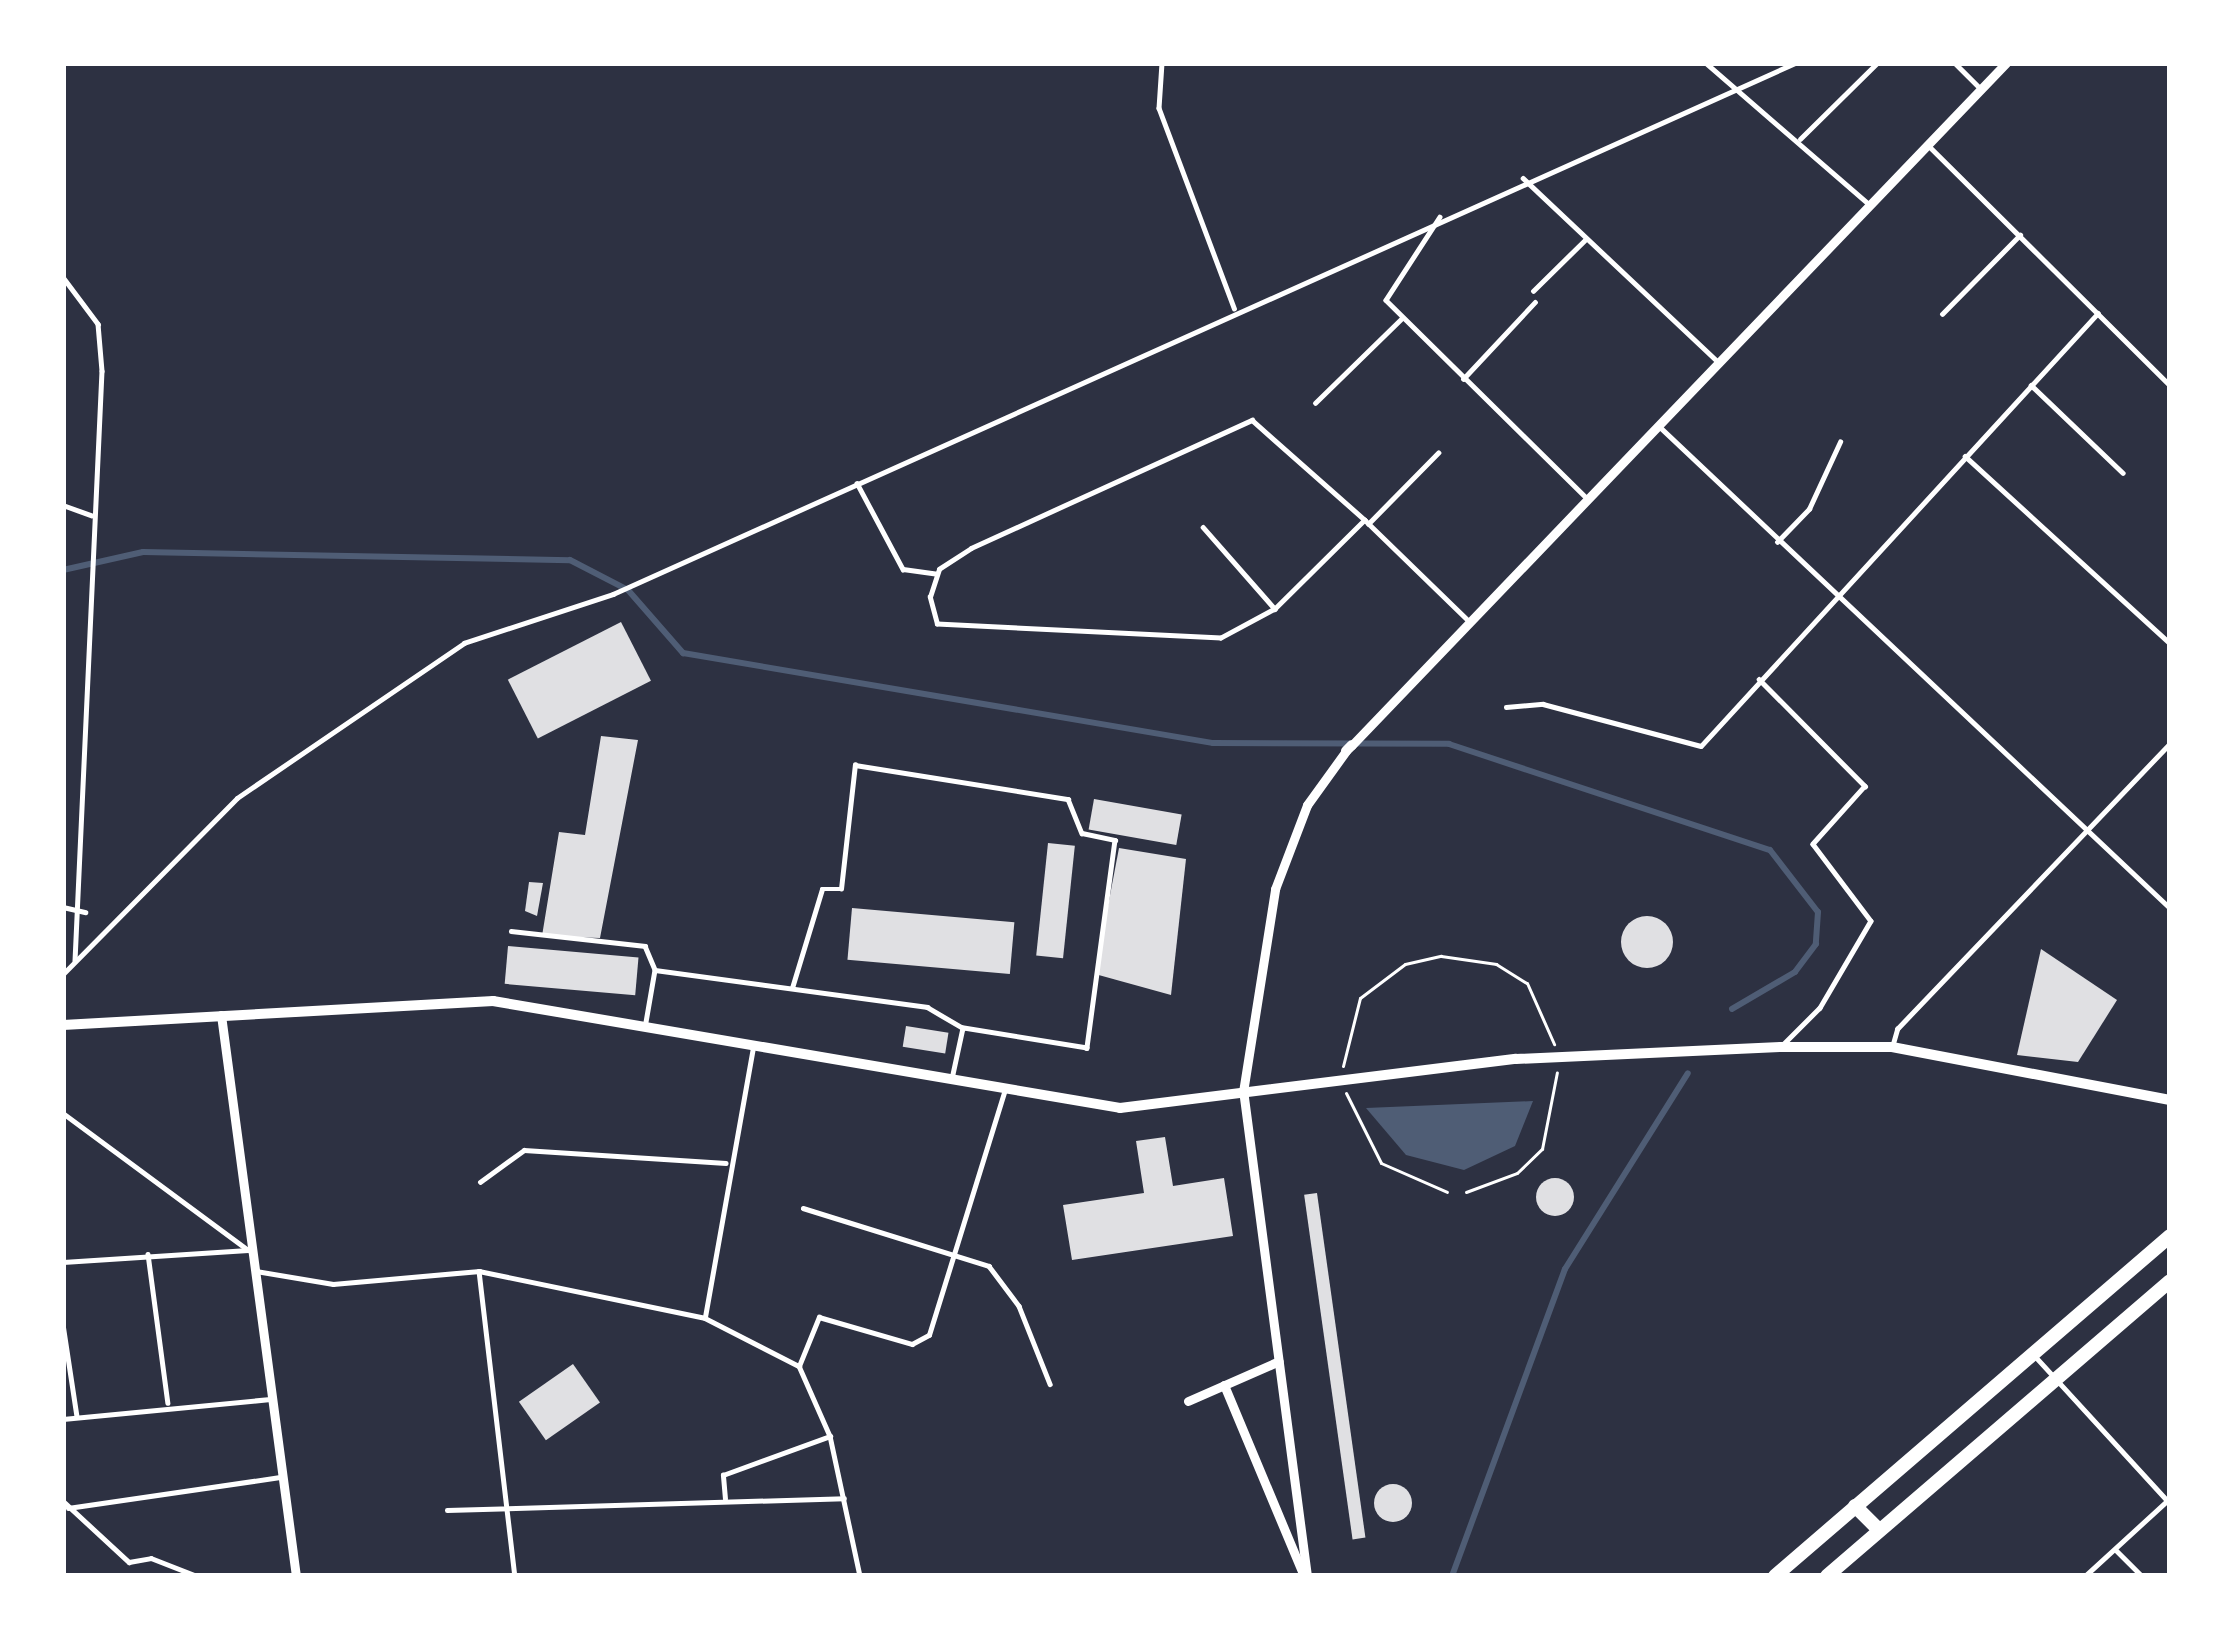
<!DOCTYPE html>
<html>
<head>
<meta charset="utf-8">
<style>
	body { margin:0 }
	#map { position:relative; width:2233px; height:1639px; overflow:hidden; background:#2d3142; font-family:Rubik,sans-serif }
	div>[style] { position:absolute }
	.water>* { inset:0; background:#4f5d75 }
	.stream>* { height:6px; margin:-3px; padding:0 3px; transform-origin:3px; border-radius:3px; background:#4f5d75 }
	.building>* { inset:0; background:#e0e0e3; transform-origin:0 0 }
	.round { border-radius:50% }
	.path>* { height:3px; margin:-1.5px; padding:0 1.5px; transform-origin:1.5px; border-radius:1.5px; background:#fff }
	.service>* { height:4.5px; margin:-2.25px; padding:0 2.25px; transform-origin:2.25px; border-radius:2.25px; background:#fff }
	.minor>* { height:9px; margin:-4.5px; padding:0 4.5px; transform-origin:4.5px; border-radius:4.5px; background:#fff }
	.tertiary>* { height:10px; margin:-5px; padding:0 5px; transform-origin:5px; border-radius:5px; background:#fff }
	.primary>* { height:14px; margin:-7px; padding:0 7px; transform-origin:7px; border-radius:7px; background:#fff }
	span { translate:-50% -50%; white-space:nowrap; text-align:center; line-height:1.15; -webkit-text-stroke:10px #fff; paint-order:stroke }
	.frame { position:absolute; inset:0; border:66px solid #fff; pointer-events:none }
</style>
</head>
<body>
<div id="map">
	<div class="water">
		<i style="clip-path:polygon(1533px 1101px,1515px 1146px,1464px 1170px,1406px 1155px,1366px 1108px)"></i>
	</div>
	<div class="stream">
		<i style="left:63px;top:570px;width:82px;rotate:-12.7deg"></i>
		<i style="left:143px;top:552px;width:427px;rotate:1.1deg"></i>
		<i style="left:570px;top:560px;width:65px;rotate:27.3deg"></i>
		<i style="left:628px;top:590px;width:84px;rotate:48.9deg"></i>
		<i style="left:683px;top:653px;width:538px;rotate:9.64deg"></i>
		<i style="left:1213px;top:743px;width:236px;rotate:0.2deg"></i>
		<i style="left:1449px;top:744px;width:338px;rotate:18.3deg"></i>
		<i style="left:1770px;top:850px;width:78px;rotate:52.3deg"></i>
		<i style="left:1818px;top:912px;width:32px;rotate:94deg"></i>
		<i style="left:1816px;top:944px;width:35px;rotate:127deg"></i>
		<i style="left:1795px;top:972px;width:73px;rotate:149.6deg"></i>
		<i style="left:1452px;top:1576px;width:327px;rotate:-69.8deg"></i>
		<i style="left:1565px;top:1269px;width:231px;rotate:-57.9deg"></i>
	</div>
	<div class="building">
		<i style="left:621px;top:622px;width:66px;height:127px;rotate:63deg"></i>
		<i style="clip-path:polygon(601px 736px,638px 740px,600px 938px,542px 936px,559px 832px,585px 835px)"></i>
		<i style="left:1094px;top:799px;width:89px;height:31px;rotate:10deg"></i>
		<i style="left:1048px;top:843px;width:27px;height:113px;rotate:6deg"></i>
		<i style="clip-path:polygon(1119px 848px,1186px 859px,1171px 995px,1095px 974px)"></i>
		<i style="clip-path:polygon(529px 882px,543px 883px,537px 916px,525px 911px)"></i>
		<i style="left:852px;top:908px;width:163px;height:52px;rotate:5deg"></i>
		<i class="round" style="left:1621px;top:916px;width:52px;height:52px"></i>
		<i style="left:508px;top:946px;width:131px;height:38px;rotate:5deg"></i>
		<i style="clip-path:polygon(2041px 949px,2117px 1000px,2078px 1062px,2017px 1055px)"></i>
		<i style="left:906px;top:1026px;width:43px;height:21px;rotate:9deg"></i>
		<i style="clip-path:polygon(1165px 1137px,1173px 1186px,1224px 1178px,1233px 1236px,1072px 1260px,1063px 1205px,1144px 1193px,1136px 1141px)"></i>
		<i class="round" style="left:1536px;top:1178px;width:38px;height:38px"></i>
		<i style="left:1317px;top:1193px;width:348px;height:13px;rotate:82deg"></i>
		<i style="left:573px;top:1364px;width:47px;height:66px;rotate:55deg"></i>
		<i class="round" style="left:1374px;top:1484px;width:38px;height:38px"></i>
	</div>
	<div class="path">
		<i style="left:1343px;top:1066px;width:70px;rotate:-76deg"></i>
		<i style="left:1360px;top:998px;width:56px;rotate:-37.1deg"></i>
		<i style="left:1405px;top:964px;width:37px;rotate:-13deg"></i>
		<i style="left:1441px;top:956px;width:56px;rotate:8.3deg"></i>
		<i style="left:1496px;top:964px;width:36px;rotate:32deg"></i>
		<i style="left:1527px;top:983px;width:67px;rotate:66.1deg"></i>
		<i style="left:1346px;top:1093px;width:78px;rotate:63.4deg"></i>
		<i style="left:1381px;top:1163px;width:72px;rotate:23.7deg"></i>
		<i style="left:1466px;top:1192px;width:54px;rotate:-20.4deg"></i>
		<i style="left:1517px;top:1173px;width:35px;rotate:-44deg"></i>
		<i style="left:1542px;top:1149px;width:78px;rotate:-79deg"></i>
	</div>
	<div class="service">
		<i style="left:1162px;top:63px;width:45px;rotate:93.8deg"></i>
		<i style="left:1159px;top:108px;width:214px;rotate:69.4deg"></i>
		<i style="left:1706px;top:63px;width:216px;rotate:40.9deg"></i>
		<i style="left:1955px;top:63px;width:37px;rotate:45deg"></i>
		<i style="left:1800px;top:139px;width:108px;rotate:-44.6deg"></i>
		<i style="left:1927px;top:144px;width:342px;rotate:44.8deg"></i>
		<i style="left:1523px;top:178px;width:265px;rotate:43.3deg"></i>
		<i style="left:1440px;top:217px;width:99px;rotate:123deg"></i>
		<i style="left:1386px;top:300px;width:284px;rotate:44.6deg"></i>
		<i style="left:63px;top:277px;width:59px;rotate:53.3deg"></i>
		<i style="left:98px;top:324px;width:47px;rotate:85.1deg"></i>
		<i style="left:102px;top:371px;width:590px;rotate:92.62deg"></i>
		<i style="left:1533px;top:291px;width:74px;rotate:-44.5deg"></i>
		<i style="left:1942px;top:314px;width:111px;rotate:-45.4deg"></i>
		<i style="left:1463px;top:379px;width:105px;rotate:-46.9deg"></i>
		<i style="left:2031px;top:385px;width:127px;rotate:43.7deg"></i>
		<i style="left:1315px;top:403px;width:120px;rotate:-44.3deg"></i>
		<i style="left:1661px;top:428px;width:700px;rotate:43.32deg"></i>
		<i style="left:1965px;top:456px;width:277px;rotate:42.4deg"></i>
		<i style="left:857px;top:483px;width:98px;rotate:61.9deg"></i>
		<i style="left:903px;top:569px;width:34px;rotate:8deg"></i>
		<i style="left:63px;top:505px;width:30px;rotate:20deg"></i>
		<i style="left:1365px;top:520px;width:127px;rotate:135.3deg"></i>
		<i style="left:1275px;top:609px;width:61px;rotate:151.8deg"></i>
		<i style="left:1221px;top:638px;width:284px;rotate:-177.2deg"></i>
		<i style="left:937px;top:624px;width:28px;rotate:-105deg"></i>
		<i style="left:930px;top:597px;width:29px;rotate:-72deg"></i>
		<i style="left:939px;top:569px;width:38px;rotate:-33deg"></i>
		<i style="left:971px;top:548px;width:309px;rotate:-24.5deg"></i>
		<i style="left:1252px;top:420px;width:151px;rotate:41.5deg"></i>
		<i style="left:1365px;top:520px;width:146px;rotate:44.2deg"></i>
		<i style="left:1368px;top:524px;width:100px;rotate:-45.4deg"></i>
		<i style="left:1203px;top:527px;width:109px;rotate:48.7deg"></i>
		<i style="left:1777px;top:542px;width:46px;rotate:-45.9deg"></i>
		<i style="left:1809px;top:509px;width:74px;rotate:-65.2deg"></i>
		<i style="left:1759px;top:679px;width:151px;rotate:45.3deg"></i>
		<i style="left:1865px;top:786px;width:78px;rotate:131.9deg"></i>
		<i style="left:1813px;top:844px;width:96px;rotate:53deg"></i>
		<i style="left:1871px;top:921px;width:101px;rotate:120.4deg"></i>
		<i style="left:1820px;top:1008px;width:51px;rotate:135deg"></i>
		<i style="left:1506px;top:707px;width:37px;rotate:-5deg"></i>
		<i style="left:1543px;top:704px;width:163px;rotate:14.9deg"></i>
		<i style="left:1701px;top:746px;width:587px;rotate:-47.48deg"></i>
		<i style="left:63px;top:907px;width:23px;rotate:13deg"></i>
		<i style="left:511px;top:931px;width:135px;rotate:6.4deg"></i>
		<i style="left:645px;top:946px;width:26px;rotate:67deg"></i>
		<i style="left:655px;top:970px;width:53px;rotate:99.8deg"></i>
		<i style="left:655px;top:970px;width:275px;rotate:7.7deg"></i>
		<i style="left:927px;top:1007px;width:42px;rotate:30.3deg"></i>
		<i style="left:963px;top:1028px;width:52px;rotate:102.2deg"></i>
		<i style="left:63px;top:974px;width:247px;rotate:-45.3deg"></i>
		<i style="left:237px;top:798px;width:275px;rotate:-34.3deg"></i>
		<i style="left:464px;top:643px;width:157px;rotate:-18.2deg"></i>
		<i style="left:613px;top:594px;width:1296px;rotate:-24.19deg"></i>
		<i style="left:792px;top:988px;width:103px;rotate:-73.1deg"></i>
		<i style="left:822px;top:889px;width:19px"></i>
		<i style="left:841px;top:889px;width:125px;rotate:-83.6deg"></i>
		<i style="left:855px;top:765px;width:216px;rotate:9.1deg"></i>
		<i style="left:1068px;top:799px;width:37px;rotate:68deg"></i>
		<i style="left:1082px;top:833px;width:34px;rotate:12deg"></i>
		<i style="left:1115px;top:840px;width:210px;rotate:97.7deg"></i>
		<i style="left:1087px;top:1048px;width:126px;rotate:-170.8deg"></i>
		<i style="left:1892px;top:1047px;width:19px;rotate:-74deg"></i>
		<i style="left:1897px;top:1029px;width:395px;rotate:-46.3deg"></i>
		<i style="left:63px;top:1113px;width:230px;rotate:36.5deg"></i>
		<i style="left:480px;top:1182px;width:54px;rotate:-36deg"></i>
		<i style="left:524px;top:1150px;width:202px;rotate:3.7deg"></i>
		<i style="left:803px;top:1208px;width:195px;rotate:17.3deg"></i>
		<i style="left:989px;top:1266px;width:50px;rotate:53.1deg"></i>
		<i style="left:1019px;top:1306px;width:84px;rotate:68.3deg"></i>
		<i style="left:148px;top:1254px;width:150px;rotate:82.4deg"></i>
		<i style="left:63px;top:1262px;width:185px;rotate:-3.7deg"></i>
		<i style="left:256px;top:1271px;width:78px;rotate:9.6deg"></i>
		<i style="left:333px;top:1284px;width:147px;rotate:-5.1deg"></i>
		<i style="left:479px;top:1271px;width:231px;rotate:11.7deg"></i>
		<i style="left:705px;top:1318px;width:106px;rotate:27.1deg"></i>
		<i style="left:479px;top:1271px;width:307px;rotate:83.3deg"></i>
		<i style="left:705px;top:1317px;width:274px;rotate:-79.9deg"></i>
		<i style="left:63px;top:1324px;width:94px;rotate:81.4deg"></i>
		<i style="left:2034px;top:1355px;width:198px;rotate:47.5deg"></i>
		<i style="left:799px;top:1366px;width:53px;rotate:-67.8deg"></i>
		<i style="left:819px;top:1317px;width:97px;rotate:16.2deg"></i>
		<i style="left:912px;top:1344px;width:19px;rotate:-28deg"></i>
		<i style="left:929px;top:1335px;width:257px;rotate:-72.8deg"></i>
		<i style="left:799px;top:1366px;width:77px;rotate:66.1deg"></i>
		<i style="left:830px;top:1436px;width:143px;rotate:77.9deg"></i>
		<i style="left:63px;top:1419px;width:208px;rotate:-5.5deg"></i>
		<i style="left:725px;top:1499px;width:24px;rotate:-95deg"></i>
		<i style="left:723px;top:1475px;width:114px;rotate:-20deg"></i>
		<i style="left:63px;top:1501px;width:90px;rotate:42.7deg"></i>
		<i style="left:129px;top:1562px;width:22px;rotate:-10deg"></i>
		<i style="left:151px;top:1558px;width:49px;rotate:21.4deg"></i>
		<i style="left:68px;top:1508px;width:214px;rotate:-8.3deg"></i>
		<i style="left:447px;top:1510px;width:397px;rotate:-1.7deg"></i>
		<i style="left:2116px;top:1550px;width:37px;rotate:45deg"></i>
		<i style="left:2085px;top:1576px;width:114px;rotate:-42.5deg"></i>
	</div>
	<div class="minor">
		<i style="left:1352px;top:745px;width:945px;rotate:-46.2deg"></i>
		<i style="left:221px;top:1015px;width:566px;rotate:82.39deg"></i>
		<i style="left:1224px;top:1385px;width:205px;rotate:67.3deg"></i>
		<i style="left:1188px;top:1401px;width:99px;rotate:-23.7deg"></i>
		<i style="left:1307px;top:1576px;width:488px;rotate:-97.5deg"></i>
		<i style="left:1243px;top:1092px;width:206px;rotate:-81deg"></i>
		<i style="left:1275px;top:889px;width:90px;rotate:-69.1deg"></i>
		<i style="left:1307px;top:805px;width:67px;rotate:-54.2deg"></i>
	</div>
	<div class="tertiary">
		<i style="left:1346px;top:751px;width:8px;rotate:-45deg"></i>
		<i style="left:63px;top:1025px;width:431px;rotate:-3.2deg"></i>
		<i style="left:493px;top:1001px;width:636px;rotate:9.68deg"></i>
		<i style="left:1120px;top:1108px;width:399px;rotate:-7.1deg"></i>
		<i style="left:1516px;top:1059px;width:265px;rotate:-2.6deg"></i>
		<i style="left:1781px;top:1047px;width:111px"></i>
		<i style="left:1892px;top:1047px;width:283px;rotate:10.8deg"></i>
	</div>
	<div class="primary">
		<i style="left:1855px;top:1506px;width:34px;rotate:45deg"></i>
		<i style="left:1775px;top:1576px;width:521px;rotate:-40.72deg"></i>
		<i style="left:1827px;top:1576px;width:452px;rotate:-40.7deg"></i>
	</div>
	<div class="frame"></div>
</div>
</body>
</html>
